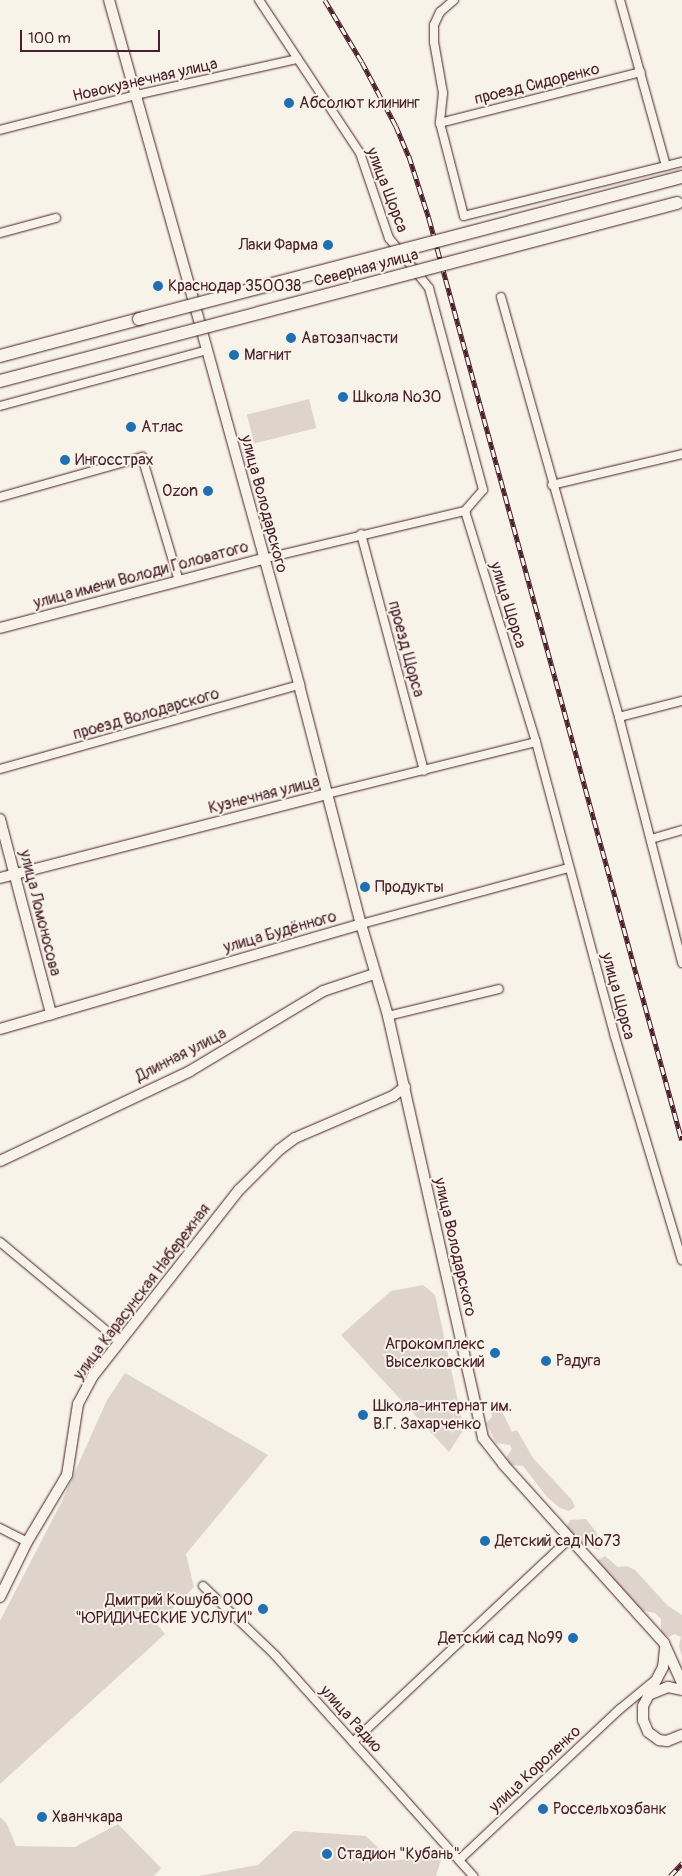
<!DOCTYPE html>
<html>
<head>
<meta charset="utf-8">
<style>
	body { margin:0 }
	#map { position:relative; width:682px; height:1876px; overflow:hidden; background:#f7f3e8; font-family:Pangolin,sans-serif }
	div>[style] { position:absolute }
	.green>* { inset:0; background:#ded4cc; transform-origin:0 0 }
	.roads { filter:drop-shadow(0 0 1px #4a1f2b) drop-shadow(0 0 1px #4a1f2b) }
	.minor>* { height:8px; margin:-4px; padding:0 4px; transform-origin:4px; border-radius:4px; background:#f7f3e8 }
	.tertiary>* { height:10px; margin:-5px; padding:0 5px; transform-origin:5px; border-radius:5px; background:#f7f3e8 }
	.primary>* { height:12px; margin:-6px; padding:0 6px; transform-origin:6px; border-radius:6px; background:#f7f3e8 }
	.rail>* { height:4.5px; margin-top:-2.25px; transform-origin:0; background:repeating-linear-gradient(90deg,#f7f3e8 0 8px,#4a1f2b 0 16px); box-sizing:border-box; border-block:1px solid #4a1f2b }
	.bridges { filter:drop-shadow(0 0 1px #4a1f2b) drop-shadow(0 0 1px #4a1f2b) }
	.primary-bridge>* { height:12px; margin:-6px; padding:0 6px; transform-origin:6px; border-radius:6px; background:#f7f3e8 }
	.dots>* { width:14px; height:14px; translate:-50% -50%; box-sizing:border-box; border:2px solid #f7f3e8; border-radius:50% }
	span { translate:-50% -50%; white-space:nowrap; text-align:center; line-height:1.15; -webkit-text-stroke:4px #f7f3e8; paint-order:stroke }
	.street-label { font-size:16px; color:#4a1f2b }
	.poi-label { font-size:16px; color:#4a1f2b }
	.left { translate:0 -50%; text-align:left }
	.right { translate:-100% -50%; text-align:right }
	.scale { position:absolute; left:20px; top:30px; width:140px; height:22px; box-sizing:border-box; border:2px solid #4a1f2b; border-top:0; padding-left:6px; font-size:15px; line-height:18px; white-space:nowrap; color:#4a1f2b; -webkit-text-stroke:4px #f7f3e8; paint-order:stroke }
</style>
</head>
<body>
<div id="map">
	<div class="green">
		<i style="left:309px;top:399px;width:30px;height:64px;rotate:76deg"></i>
		<i style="clip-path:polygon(423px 1285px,435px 1295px,464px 1429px,449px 1452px,341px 1335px,391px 1291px)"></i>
		<i style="clip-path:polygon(125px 1373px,268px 1455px,186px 1554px,194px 1587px,157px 1624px,165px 1634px,0 1784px,0 1621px,61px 1503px,107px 1400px)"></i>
		<i style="clip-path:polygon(497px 1401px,512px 1432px,517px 1430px,533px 1458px,572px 1500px,575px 1507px,569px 1511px,560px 1508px,547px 1497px,523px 1466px,510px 1465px,506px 1458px,512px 1449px,510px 1445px,496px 1443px,486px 1423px,492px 1417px,490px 1405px)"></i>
		<i style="clip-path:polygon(586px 1519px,596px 1532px,600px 1541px,599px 1550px,581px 1543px,566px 1528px,570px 1520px)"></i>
		<i style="clip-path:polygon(605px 1556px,618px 1567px,627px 1566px,635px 1570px,667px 1605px,682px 1615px,682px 1657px,679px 1646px,681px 1637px,675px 1634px,669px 1637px,661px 1632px,661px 1619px,655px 1613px,640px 1610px,596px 1561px)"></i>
		<i style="clip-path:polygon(0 1817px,7px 1824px,16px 1846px,75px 1847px,118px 1824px,161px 1868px,154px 1876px,0 1876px)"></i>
		<i style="clip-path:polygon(294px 1831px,366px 1836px,392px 1861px,428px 1856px,438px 1847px,441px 1852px,441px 1860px,436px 1876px,199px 1876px,258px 1865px)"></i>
	</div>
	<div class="roads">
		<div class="minor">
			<i style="left:259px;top:0;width:183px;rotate:56.6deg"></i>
			<i style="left:360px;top:153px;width:90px;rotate:71.2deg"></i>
			<i style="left:389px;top:238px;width:64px;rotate:51.3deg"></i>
			<i style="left:429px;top:288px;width:209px;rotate:75deg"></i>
			<i style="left:483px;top:490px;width:28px;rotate:131deg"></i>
			<i style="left:454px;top:0;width:18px;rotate:139deg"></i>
			<i style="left:440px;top:12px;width:14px;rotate:115deg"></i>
			<i style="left:434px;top:25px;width:17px;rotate:90deg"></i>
			<i style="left:434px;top:42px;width:52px;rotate:80deg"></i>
			<i style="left:443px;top:93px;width:30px;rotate:96deg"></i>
			<i style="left:440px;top:123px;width:96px;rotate:75.5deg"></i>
			<i style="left:464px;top:216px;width:225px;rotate:-13.9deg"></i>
			<i style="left:620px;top:0;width:172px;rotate:74.5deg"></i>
			<i style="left:440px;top:123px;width:207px;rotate:-14.2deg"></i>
			<i style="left:0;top:130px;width:140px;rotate:-14.4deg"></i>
			<i style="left:136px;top:95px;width:165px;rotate:-12.6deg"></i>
			<i style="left:0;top:233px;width:58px;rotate:-15deg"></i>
			<i style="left:501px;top:297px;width:436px;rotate:74.3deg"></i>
			<i style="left:619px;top:717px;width:254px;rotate:75.6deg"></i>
			<i style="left:0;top:406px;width:214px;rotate:-15.1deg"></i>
			<i style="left:552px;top:485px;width:134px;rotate:-13.4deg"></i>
			<i style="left:0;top:497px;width:148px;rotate:-15.7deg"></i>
			<i style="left:142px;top:457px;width:129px;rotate:73.4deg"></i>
			<i style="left:465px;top:511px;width:242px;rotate:72.9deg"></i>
			<i style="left:536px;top:742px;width:305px;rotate:75deg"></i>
			<i style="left:615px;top:1037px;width:233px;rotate:73.3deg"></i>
			<i style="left:361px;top:534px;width:245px;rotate:75.1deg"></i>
			<i style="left:263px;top:559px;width:208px;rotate:-13.4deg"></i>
			<i style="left:619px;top:717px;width:65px;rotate:-14.3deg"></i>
			<i style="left:0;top:769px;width:311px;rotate:-15.7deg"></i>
			<i style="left:327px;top:794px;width:215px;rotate:-14deg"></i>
			<i style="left:651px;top:839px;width:32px;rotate:-16deg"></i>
			<i style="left:361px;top:924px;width:215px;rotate:-15.1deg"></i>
			<i style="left:388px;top:1016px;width:114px;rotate:-13.7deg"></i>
			<i style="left:0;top:1242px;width:155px;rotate:39.8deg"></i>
			<i style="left:0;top:1528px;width:30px;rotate:27deg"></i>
			<i style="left:203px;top:1586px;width:100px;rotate:43.8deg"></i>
			<i style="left:275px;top:1655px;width:297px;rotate:48.1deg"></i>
			<i style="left:353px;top:1742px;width:298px;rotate:-43.2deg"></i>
			<i style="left:459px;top:1860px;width:221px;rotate:-43.2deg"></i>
			<i style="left:620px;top:1709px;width:45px;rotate:-39.6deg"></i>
		</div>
		<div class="tertiary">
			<i style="left:109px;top:0;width:299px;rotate:74.3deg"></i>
			<i style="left:190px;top:288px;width:412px;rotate:74.6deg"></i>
			<i style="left:299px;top:685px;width:247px;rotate:75.5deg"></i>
			<i style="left:361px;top:924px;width:96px;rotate:73.6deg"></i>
			<i style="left:388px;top:1016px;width:433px;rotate:77.3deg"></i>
			<i style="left:483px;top:1438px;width:33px;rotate:52deg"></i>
			<i style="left:503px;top:1464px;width:241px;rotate:48deg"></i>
			<i style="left:664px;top:1643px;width:44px;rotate:65.8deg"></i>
			<i style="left:0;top:628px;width:272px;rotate:-14.7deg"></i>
			<i style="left:0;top:819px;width:202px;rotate:75.3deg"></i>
			<i style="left:0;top:878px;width:338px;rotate:-14.4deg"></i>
			<i style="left:0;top:1029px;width:376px;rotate:-16.2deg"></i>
			<i style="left:0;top:1161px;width:210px;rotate:-25.3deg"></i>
			<i style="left:190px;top:1071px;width:155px;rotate:-31deg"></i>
			<i style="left:323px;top:991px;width:54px;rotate:-18.4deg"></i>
			<i style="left:0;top:1597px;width:61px;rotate:-63.9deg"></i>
			<i style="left:27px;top:1542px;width:78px;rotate:-59.2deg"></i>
			<i style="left:67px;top:1475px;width:72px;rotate:-81.2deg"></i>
			<i style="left:78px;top:1404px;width:32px;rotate:-62deg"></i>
			<i style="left:93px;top:1376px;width:236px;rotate:-51.9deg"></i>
			<i style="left:239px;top:1190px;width:57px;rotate:-45deg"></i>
			<i style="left:279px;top:1150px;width:20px;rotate:-37deg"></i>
			<i style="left:295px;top:1138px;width:107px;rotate:-23.2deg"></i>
			<i style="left:393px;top:1096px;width:15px;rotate:-37deg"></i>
			<i style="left:665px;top:1649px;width:18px;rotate:96deg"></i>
			<i style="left:663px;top:1667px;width:44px;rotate:117.1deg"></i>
			<i style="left:643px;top:1706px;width:14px;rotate:90deg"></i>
			<i style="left:643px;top:1720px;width:13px;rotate:67deg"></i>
			<i style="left:648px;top:1732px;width:14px;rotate:36deg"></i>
			<i style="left:659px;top:1740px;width:8px;rotate:7deg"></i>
			<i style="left:667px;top:1741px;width:16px;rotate:-22deg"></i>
			<i style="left:648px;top:1695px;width:22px;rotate:-22deg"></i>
			<i style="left:668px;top:1687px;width:14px;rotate:12deg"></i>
		</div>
		<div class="primary">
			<i style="left:0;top:356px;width:144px;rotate:-14.9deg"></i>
		</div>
	</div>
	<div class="rail">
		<i style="left:325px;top:0;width:72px;rotate:59.2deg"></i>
		<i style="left:362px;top:62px;width:72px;rotate:62deg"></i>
		<i style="left:396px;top:126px;width:33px;rotate:67deg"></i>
		<i style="left:409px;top:156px;width:65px;rotate:72.1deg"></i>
		<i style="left:429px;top:218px;width:956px;rotate:74.66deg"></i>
		<i style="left:670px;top:1876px;width:18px;rotate:-47deg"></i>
	</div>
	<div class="bridges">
		<div class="primary-bridge">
			<i style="left:139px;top:319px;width:561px;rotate:-14.66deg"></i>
			<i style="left:0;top:381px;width:700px;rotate:-14.73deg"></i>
		</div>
	</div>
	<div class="dots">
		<i style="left:289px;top:103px;background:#1f6fb2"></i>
		<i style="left:328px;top:245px;background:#1f6fb2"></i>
		<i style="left:158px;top:286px;background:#1f6fb2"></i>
		<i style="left:291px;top:338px;background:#1f6fb2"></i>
		<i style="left:234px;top:355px;background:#1f6fb2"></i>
		<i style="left:343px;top:397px;background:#1f6fb2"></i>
		<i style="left:131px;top:427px;background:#1f6fb2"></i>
		<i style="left:65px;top:460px;background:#1f6fb2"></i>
		<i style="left:208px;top:491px;background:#1f6fb2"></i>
		<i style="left:365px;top:887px;background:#1f6fb2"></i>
		<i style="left:495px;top:1353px;background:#1f6fb2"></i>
		<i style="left:546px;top:1361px;background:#1f6fb2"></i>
		<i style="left:363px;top:1415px;background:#1f6fb2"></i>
		<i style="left:485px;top:1541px;background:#1f6fb2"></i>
		<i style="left:263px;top:1609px;background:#1f6fb2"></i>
		<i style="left:573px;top:1638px;background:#1f6fb2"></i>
		<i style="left:543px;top:1809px;background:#1f6fb2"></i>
		<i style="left:42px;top:1817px;background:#1f6fb2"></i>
		<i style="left:327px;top:1854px;background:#1f6fb2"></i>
	</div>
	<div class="street-label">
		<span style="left:145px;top:80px;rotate:-13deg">Новокузнечная улица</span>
		<span style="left:537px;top:84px;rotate:-14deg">проезд Сидоренко</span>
		<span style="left:387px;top:190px;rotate:69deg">улица Щорса</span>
		<span style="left:366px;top:268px;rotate:-15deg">Северная улица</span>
		<span style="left:264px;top:504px;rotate:75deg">улица Володарского</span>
		<span style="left:141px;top:575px;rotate:-15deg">улица имени Володи Головатого</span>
		<span style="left:508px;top:605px;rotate:73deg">улица Щорса</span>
		<span style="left:406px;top:649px;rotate:75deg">проезд Щорса</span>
		<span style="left:146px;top:714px;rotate:-16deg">проезд Володарского</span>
		<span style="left:264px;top:795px;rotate:-14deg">Кузнечная улица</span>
		<span style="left:40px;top:913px;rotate:76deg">улица Ломоносова</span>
		<span style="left:280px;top:932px;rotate:-16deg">улица Будённого</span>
		<span style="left:618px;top:996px;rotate:75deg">улица Щорса</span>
		<span style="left:181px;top:1055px;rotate:-27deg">Длинная улица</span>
		<span style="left:455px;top:1247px;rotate:77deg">улица Володарского</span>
		<span style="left:142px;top:1292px;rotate:-53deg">улица Карасунская Набережная</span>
		<span style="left:351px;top:1719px;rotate:48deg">улица Радио</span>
		<span style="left:535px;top:1769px;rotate:-43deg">улица Короленко</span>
	</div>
	<div class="poi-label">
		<span class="left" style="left:299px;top:103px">Абсолют клининг</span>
		<span class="right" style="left:318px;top:245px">Лаки Фарма</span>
		<span class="left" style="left:168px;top:286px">Краснодар 350038</span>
		<span class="left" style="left:301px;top:338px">Автозапчасти</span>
		<span class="left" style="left:244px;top:355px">Магнит</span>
		<span class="left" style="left:353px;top:397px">Школа №30</span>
		<span class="left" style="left:141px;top:427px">Атлас</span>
		<span class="left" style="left:75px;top:460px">Ингосстрах</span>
		<span class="right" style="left:198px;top:491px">Ozon</span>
		<span class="left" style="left:375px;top:887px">Продукты</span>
		<span class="right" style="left:485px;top:1353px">Агрокомплекс<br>Выселковский</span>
		<span class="left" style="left:556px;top:1361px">Радуга</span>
		<span class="left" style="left:373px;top:1415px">Школа-интернат им.<br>В.Г. Захарченко</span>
		<span class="left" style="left:495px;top:1541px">Детский сад №73</span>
		<span class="right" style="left:253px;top:1609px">Дмитрий Кошуба ООО<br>"ЮРИДИЧЕСКИЕ УСЛУГИ"</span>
		<span class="right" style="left:563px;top:1638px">Детский сад №99</span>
		<span class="left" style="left:553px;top:1809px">Россельхозбанк</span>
		<span class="left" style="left:52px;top:1817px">Хванчкара</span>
		<span class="left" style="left:337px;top:1854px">Стадион "Кубань"</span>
	</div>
	<div class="scale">100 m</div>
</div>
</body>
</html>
